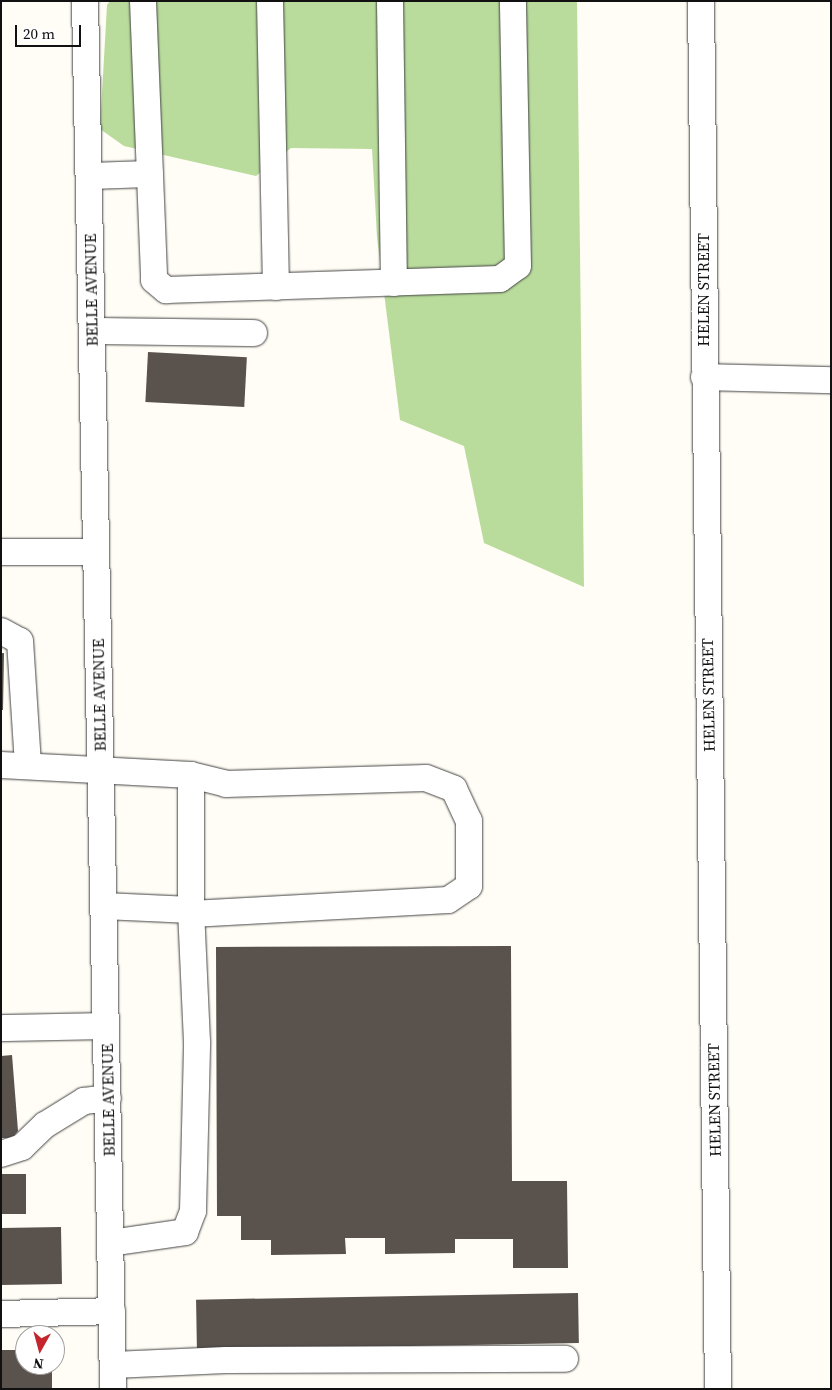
<!DOCTYPE html>
<html>
<head>
<meta charset="utf-8">
<style>
	body { margin:0 }
	#map { position:relative; width:832px; height:1390px; overflow:hidden; background:#fffdf5; font-family:"Source Serif 4",serif }
	div>[style] { position:absolute }
	.forest>* { inset:0; background:#b9dc9c }
	.building>* { inset:0; background:#5a524d; transform-origin:0 0 }
	.roads { filter:drop-shadow(0 0 1px #444) drop-shadow(0 0 1px #444) }
	.minor>* { height:26px; margin:-13px; padding:0 13px; transform-origin:13px; border-radius:13px; background:#fff }
	span { translate:-50% -50%; white-space:nowrap; text-align:center; line-height:1.15; -webkit-text-stroke:5px #fff; paint-order:stroke }
	.street-label { font-size:16px; color:#111 }
	.frame { position:absolute; inset:0; border:2px solid #111; pointer-events:none }
	.north { position:absolute; left:15px; top:1325px; width:50px; height:50px; box-sizing:border-box; background:#fff; border:1px solid #a0a0a0; border-radius:50%; rotate:187deg; font-size:14px; font-weight:700; line-height:20px; text-align:center; color:#111 }
	.north::after { content:''; display:block; margin:auto; width:18px; height:22px; background:#c4262e; clip-path:polygon(50% 0,100% 100%,50% 72%,0 100%) }
	.scale { position:absolute; left:15px; top:25px; width:66px; height:22px; box-sizing:border-box; border:2px solid #111; border-top:0; padding-left:6px; font-size:15px; line-height:18px; white-space:nowrap; color:#111; -webkit-text-stroke:4px #fff; paint-order:stroke }
</style>
</head>
<body>
<div id="map">
	<div class="forest">
		<i style="clip-path:polygon(110px 1px,577px 1px,584px 587px,484px 543px,464px 446px,400px 420px,377px 237px,372px 149px,291px 148px,256px 176px,124px 146px,100px 129px,107px 5px)"></i>
	</div>
	<div class="building">
		<i style="left:148px;top:352px;width:99px;height:50px;rotate:3deg"></i>
		<i style="clip-path:polygon(1px 653px,4px 653px,3px 710px,1px 710px)"></i>
		<i style="clip-path:polygon(511px 946px,512px 1181px,567px 1181px,568px 1268px,513px 1268px,513px 1239px,455px 1239px,455px 1253px,385px 1254px,385px 1238px,345px 1238px,346px 1254px,271px 1255px,271px 1240px,241px 1240px,241px 1216px,217px 1216px,216px 947px)"></i>
		<i style="clip-path:polygon(12px 1055px,18px 1131px,12px 1138px,1px 1138px,1px 1056px)"></i>
		<i style="left:26px;top:1174px;width:40px;height:25px;rotate:90deg"></i>
		<i style="left:61px;top:1227px;width:57px;height:60px;rotate:89deg"></i>
		<i style="left:578px;top:1293px;width:50px;height:382px;rotate:89deg"></i>
		<i style="clip-path:polygon(1px 1350px,25px 1350px,25px 1365px,52px 1365px,52px 1389px,1px 1389px)"></i>
	</div>
	<div class="roads">
		<div class="minor">
			<i style="left:85px;top:1px;width:1388px;rotate:88.84deg"></i>
			<i style="left:143px;top:1px;width:279px;rotate:87.7deg"></i>
			<i style="left:154px;top:280px;width:16px;rotate:40deg"></i>
			<i style="left:166px;top:290px;width:334px;rotate:-1.9deg"></i>
			<i style="left:500px;top:279px;width:22px;rotate:-36deg"></i>
			<i style="left:518px;top:266px;width:265px;rotate:-91.1deg"></i>
			<i style="left:270px;top:1px;width:286px;rotate:88.8deg"></i>
			<i style="left:390px;top:1px;width:282px;rotate:89.2deg"></i>
			<i style="left:701px;top:1px;width:1388px;rotate:89.3deg"></i>
			<i style="left:89px;top:176px;width:61px;rotate:-1.9deg"></i>
			<i style="left:92px;top:331px;width:162px;rotate:0.7deg"></i>
			<i style="left:704px;top:377px;width:127px;rotate:1.4deg"></i>
			<i style="left:1px;top:552px;width:95px"></i>
			<i style="left:1px;top:631px;width:21px;rotate:28deg"></i>
			<i style="left:20px;top:641px;width:125px;rotate:86.3deg"></i>
			<i style="left:1px;top:765px;width:190px;rotate:3deg"></i>
			<i style="left:191px;top:775px;width:36px;rotate:14deg"></i>
			<i style="left:226px;top:784px;width:200px;rotate:-1.7deg"></i>
			<i style="left:426px;top:778px;width:30px;rotate:21deg"></i>
			<i style="left:454px;top:789px;width:35px;rotate:65deg"></i>
			<i style="left:469px;top:821px;width:65px;rotate:90deg"></i>
			<i style="left:469px;top:886px;width:25px;rotate:146deg"></i>
			<i style="left:448px;top:900px;width:257px;rotate:176.9deg"></i>
			<i style="left:104px;top:906px;width:87px;rotate:2.6deg"></i>
			<i style="left:1px;top:1028px;width:105px;rotate:-1.1deg"></i>
			<i style="left:1px;top:1154px;width:22px;rotate:-18deg"></i>
			<i style="left:22px;top:1147px;width:32px;rotate:-44deg"></i>
			<i style="left:45px;top:1125px;width:46px;rotate:-31.6deg"></i>
			<i style="left:84px;top:1101px;width:24px;rotate:-7deg"></i>
			<i style="left:110px;top:1243px;width:76px;rotate:-8.3deg"></i>
			<i style="left:185px;top:1232px;width:22px;rotate:-69deg"></i>
			<i style="left:193px;top:1211px;width:169px;rotate:-88.6deg"></i>
			<i style="left:197px;top:1042px;width:132px;rotate:-92.6deg"></i>
			<i style="left:191px;top:910px;width:135px;rotate:-90deg"></i>
			<i style="left:1px;top:1314px;width:111px;rotate:-1.5deg"></i>
			<i style="left:113px;top:1365px;width:113px;rotate:-2.5deg"></i>
			<i style="left:226px;top:1360px;width:339px;rotate:-0.2deg"></i>
		</div>
	</div>
	<div class="street-label">
		<span style="left:91px;top:290px;rotate:-91deg">BELLE AVENUE</span>
		<span style="left:703px;top:290px;rotate:-90deg">HELEN STREET</span>
		<span style="left:99px;top:695px;rotate:-91deg">BELLE AVENUE</span>
		<span style="left:708px;top:695px;rotate:-91deg">HELEN STREET</span>
		<span style="left:108px;top:1100px;rotate:-91deg">BELLE AVENUE</span>
		<span style="left:714px;top:1100px;rotate:-91deg">HELEN STREET</span>
	</div>
	<div class="frame"></div>
	<div class="north">N</div>
	<div class="scale">20 m</div>
</div>
</body>
</html>
